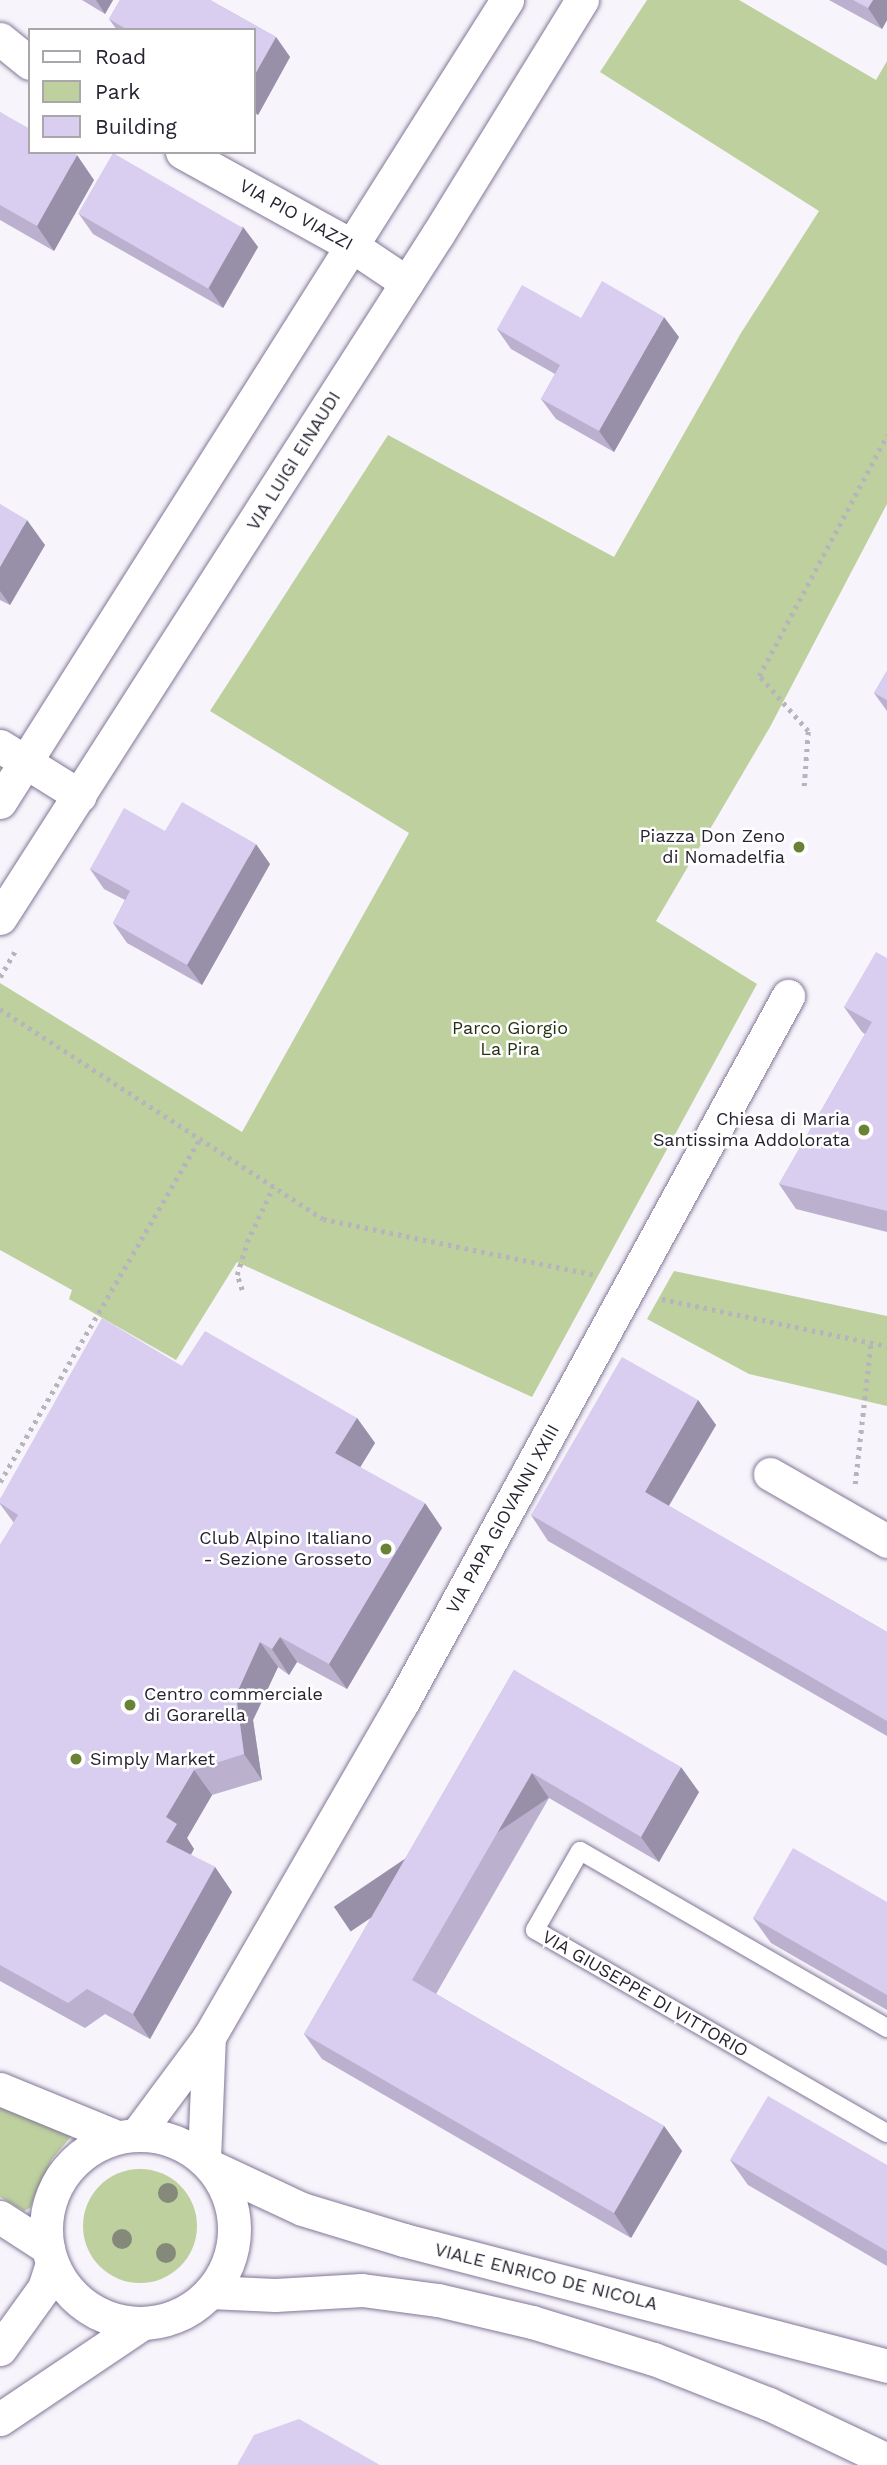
<!DOCTYPE html>
<html>
<head>
<meta charset="utf-8">
<style>
	body { margin:0 }
	#map { position:relative; width:887px; height:2465px; overflow:hidden; background:#f7f4fb; font-family:"Work Sans",sans-serif }
	div>[style] { position:absolute }
	.green>* { inset:0; background:#bdd09e }
	.round { border-radius:50% }
	.path>* { height:4.5px; margin-top:-2.25px; transform-origin:0; background:repeating-linear-gradient(90deg,#b7b4bd 0 3.5px,transparent 0 8.5px) }
	.roads { filter:drop-shadow(0 0 2px #827797) drop-shadow(0 0 2px #827797) }
	.lane>* { height:18px; margin:-9px; padding:0 9px; transform-origin:9px; border-radius:9px; background:#fff }
	.street>* { height:33px; margin:-16.5px; padding:0 16.5px; transform-origin:16.5px; border-radius:16.5px; background:#fff }
	.street>.ring { margin:-16.5px; padding:0; box-sizing:content-box; background:none; border:33px solid #fff; border-radius:50% }
	.trees>* { width:20px; height:20px; margin:-10px; border-radius:50%; background:#84897a }
	.wall>* { inset:0; background:#bbb0ce }
	.shaded-wall>* { inset:0; background:#9890a8; transform-origin:0 0 }
	.building>* { inset:0; background:#d9cdf0; transform-origin:0 0 }
	.dots>* { width:19px; height:19px; translate:-50% -50%; box-sizing:border-box; border:4px solid #fff; border-radius:50% }
	span { translate:-50% -50%; white-space:nowrap; text-align:center; line-height:1.15; -webkit-text-stroke:5px #fff; paint-order:stroke }
	.street-label { font-size:18px; color:#282330 }
	.poi-label { font-size:18px; color:#282330 }
	.right { translate:-100% -50%; text-align:right }
	.left { translate:0 -50%; text-align:left }
	.park-label { font-size:18px; color:#263111 }
	.legend { position:absolute; left:28px; top:28px; width:228px; height:126px; box-sizing:border-box; background:#fff; border:2px solid #a9a7ac; margin:0; padding:9px 12px; list-style:none; font-size:21px; color:#282330 }
	.legend li { display:flex; align-items:center; gap:14px; height:35px }
	.legend b { width:35px; border:2px solid #a9a7ac }
</style>
</head>
<body>
<div id="map">
	<div class="green">
		<i style="clip-path:polygon(647px 0,739px 0,876px 80px,887px 61px,887px 504px,770px 727px,656px 921px,757px 984px,532px 1397px,237px 1262px,176px 1360px,69px 1299px,72px 1290px,0 1250px,0 983px,242px 1132px,409px 833px,210px 711px,388px 435px,614px 557px,741px 333px,819px 211px,600px 72px)"></i>
		<i style="clip-path:polygon(674px 1271px,887px 1316px,887px 1406px,749px 1374px,647px 1319px)"></i>
		<i style="clip-path:polygon(0 2106px,73px 2134px,52px 2159px,30px 2208px,24px 2211px,0 2197px)"></i>
		<i class="round" style="left:83px;top:2169px;width:114px;height:114px"></i>
	</div>
	<div class="path">
		<i style="left:804px;top:786px;width:55px;rotate:-85.8deg"></i>
		<i style="left:808px;top:731px;width:74px;rotate:-131.7deg"></i>
		<i style="left:759px;top:676px;width:273px;rotate:-62deg"></i>
		<i style="left:0;top:977px;width:30px;rotate:-60deg"></i>
		<i style="left:0;top:1009px;width:385px;rotate:33deg"></i>
		<i style="left:323px;top:1219px;width:278px;rotate:11.6deg"></i>
		<i style="left:242px;top:1290px;width:16px;rotate:-108deg"></i>
		<i style="left:237px;top:1275px;width:34px;rotate:-73deg"></i>
		<i style="left:247px;top:1242px;width:61px;rotate:-64.7deg"></i>
		<i style="left:662px;top:1299px;width:230px;rotate:11.8deg"></i>
		<i style="left:0;top:1482px;width:397px;rotate:-59.8deg"></i>
		<i style="left:855px;top:1484px;width:143px;rotate:-83.6deg"></i>
	</div>
	<div class="roads">
		<div class="lane">
			<i style="left:887px;top:2028px;width:354px;rotate:-150deg"></i>
			<i style="left:580px;top:1851px;width:91px;rotate:119.7deg"></i>
			<i style="left:535px;top:1930px;width:406px;rotate:30deg"></i>
		</div>
		<div class="street">
			<i style="left:0;top:39px;width:38px;rotate:39deg"></i>
			<i style="left:182px;top:152px;width:194px;rotate:28.9deg"></i>
			<i style="left:352px;top:246px;width:66px;rotate:33.9deg"></i>
			<i style="left:0;top:746px;width:94px;rotate:32deg"></i>
			<i style="left:0;top:802px;width:949px;rotate:-57.7deg"></i>
			<i style="left:0;top:918px;width:812px;rotate:-57.37deg"></i>
			<i style="left:438px;top:234px;width:275px;rotate:-58.4deg"></i>
			<i style="left:770px;top:1474px;width:135px;rotate:29.8deg"></i>
			<i style="left:0;top:2089px;width:126px;rotate:22.3deg"></i>
			<i style="left:137px;top:2134px;width:121px;rotate:-53.4deg"></i>
			<i style="left:209px;top:2037px;width:384px;rotate:-60deg"></i>
			<i style="left:401px;top:1705px;width:808px;rotate:-61.37deg"></i>
			<i class="ring" style="left:46px;top:2135px;width:155px;height:155px"></i>
			<i style="left:204px;top:2159px;width:122px;rotate:-87.7deg"></i>
			<i style="left:212px;top:2167px;width:99px;rotate:25deg"></i>
			<i style="left:302px;top:2209px;width:107px;rotate:16.9deg"></i>
			<i style="left:404px;top:2240px;width:499px;rotate:14.6deg"></i>
			<i style="left:0;top:2217px;width:57px;rotate:32.9deg"></i>
			<i style="left:210px;top:2292px;width:65px;rotate:2.6deg"></i>
			<i style="left:275px;top:2295px;width:87px;rotate:-3.3deg"></i>
			<i style="left:362px;top:2290px;width:77px;rotate:7.5deg"></i>
			<i style="left:438px;top:2300px;width:97px;rotate:13.2deg"></i>
			<i style="left:532px;top:2322px;width:127px;rotate:16.9deg"></i>
			<i style="left:654px;top:2359px;width:123px;rotate:21.4deg"></i>
			<i style="left:769px;top:2404px;width:131px;rotate:25.4deg"></i>
			<i style="left:0;top:2349px;width:75px;rotate:-54.2deg"></i>
			<i style="left:44px;top:2288px;width:25px;rotate:-72deg"></i>
			<i style="left:0;top:2419px;width:172px;rotate:-33.9deg"></i>
		</div>
	</div>
	<div class="trees">
		<i style="left:168px;top:2193px"></i>
		<i style="left:122px;top:2239px"></i>
		<i style="left:166px;top:2253px"></i>
	</div>
	<div class="wall">
		<i style="clip-path:polygon(82px 0,113px 0,105px 14px)"></i>
		<i style="clip-path:polygon(120px 0,210px 0,276px 37px,290px 57px,258px 115px,254px 113px,254px 30px,117px 30px,109px 19px)"></i>
		<i style="clip-path:polygon(829px 0,887px 0,887px 20px,882px 29px)"></i>
		<i style="clip-path:polygon(0 112px,94px 180px,54px 251px,0 220px)"></i>
		<i style="clip-path:polygon(79px 214px,243px 227px,258px 247px,223px 308px,93px 234px)"></i>
		<i style="clip-path:polygon(497px 329px,679px 337px,614px 452px,556px 419px,541px 399px,555px 374px,511px 349px)"></i>
		<i style="clip-path:polygon(0 504px,45px 545px,10px 605px,0 600px)"></i>
		<i style="clip-path:polygon(887px 671px,887px 711px,874px 693px)"></i>
		<i style="clip-path:polygon(165px 831px,270px 864px,202px 985px,127px 943px,113px 923px,125px 900px,104px 889px,90px 869px)"></i>
		<i style="clip-path:polygon(887px 958px,887px 1232px,796px 1209px,779px 1184px,865px 1034px,862px 1032px,844px 1007px)"></i>
		<i style="clip-path:polygon(182px 1366px,357px 1418px,375px 1443px,360px 1467px,442px 1528px,347px 1689px,297px 1662px,289px 1675px,278px 1667px,253px 1720px,262px 1780px,212px 1795px,187px 1838px,194px 1849px,191px 1855px,215px 1867px,232px 1892px,150px 2039px,105px 2014px,85px 2028px,0 1981px,0 1545px,14px 1523px,0 1504px,0 1499px)"></i>
		<i style="clip-path:polygon(698px 1400px,716px 1425px,669px 1506px,887px 1632px,887px 1736px,548px 1541px,531px 1515px)"></i>
		<i style="clip-path:polygon(514px 1670px,699px 1792px,659px 1862px,549px 1798px,436px 1994px,664px 2126px,682px 2151px,631px 2238px,322px 2059px,304px 2034px)"></i>
		<i style="clip-path:polygon(887px 1902px,887px 2010px,771px 1943px,753px 1918px)"></i>
		<i style="clip-path:polygon(730px 2160px,887px 2165px,887px 2266px,748px 2185px)"></i>
	</div>
	<div class="shaded-wall">
		<i style="clip-path:polygon(96px 0,113px 0,105px 14px)"></i>
		<i style="clip-path:polygon(873px 0,887px 0,887px 20px,882px 29px,868px 8px)"></i>
		<i style="clip-path:polygon(276px 37px,290px 57px,258px 115px,254px 110px,254px 76px)"></i>
		<i style="clip-path:polygon(77px 155px,94px 180px,54px 251px,37px 226px)"></i>
		<i style="clip-path:polygon(243px 227px,258px 247px,223px 308px,209px 288px)"></i>
		<i style="clip-path:polygon(664px 317px,679px 337px,614px 452px,599px 431px)"></i>
		<i style="clip-path:polygon(27px 520px,45px 545px,10px 605px,0 591px,0 567px)"></i>
		<i style="clip-path:polygon(256px 844px,270px 864px,202px 985px,187px 965px)"></i>
		<i style="clip-path:polygon(698px 1400px,716px 1425px,662px 1517px,645px 1492px)"></i>
		<i style="clip-path:polygon(357px 1418px,375px 1443px,353px 1479px,335px 1453px)"></i>
		<i style="clip-path:polygon(425px 1503px,442px 1528px,347px 1689px,329px 1664px)"></i>
		<i style="clip-path:polygon(280px 1637px,297px 1662px,289px 1675px,272px 1649px)"></i>
		<i style="clip-path:polygon(260px 1642px,278px 1667px,253px 1720px,262px 1780px,244px 1754px,236px 1695px)"></i>
		<i style="clip-path:polygon(681px 1767px,699px 1792px,659px 1862px,641px 1837px)"></i>
		<i style="clip-path:polygon(194px 1770px,212px 1795px,187px 1838px,194px 1849px,183px 1867px,166px 1842px,166px 1817px)"></i>
		<i style="left:532px;top:1773px;width:30px;height:239px;rotate:56deg"></i>
		<i style="clip-path:polygon(215px 1867px,232px 1892px,150px 2039px,133px 2014px)"></i>
		<i style="clip-path:polygon(664px 2126px,682px 2151px,631px 2238px,614px 2213px)"></i>
	</div>
	<div class="building">
		<i style="clip-path:polygon(120px 0,210px 0,276px 37px,254px 76px,254px 30px,128px 30px,109px 19px)"></i>
		<i style="clip-path:polygon(853px 0,873px 0,868px 8px)"></i>
		<i style="clip-path:polygon(0 112px,30px 129px,30px 152px,71px 152px,77px 155px,37px 226px,0 205px)"></i>
		<i style="left:113px;top:153px;width:150px;height:70px;rotate:30deg"></i>
		<i style="clip-path:polygon(602px 281px,664px 317px,599px 431px,541px 399px,560px 365px,497px 329px,522px 285px,581px 318px)"></i>
		<i style="clip-path:polygon(0 504px,27px 520px,0 567px)"></i>
		<i style="clip-path:polygon(887px 671px,887px 700px,874px 693px)"></i>
		<i style="clip-path:polygon(182px 802px,256px 844px,187px 965px,113px 923px,130px 891px,90px 869px,124px 808px,165px 831px)"></i>
		<i style="clip-path:polygon(876px 952px,887px 958px,887px 1211px,779px 1184px,872px 1022px,844px 1007px)"></i>
		<i style="clip-path:polygon(102px 1318px,182px 1366px,205px 1331px,357px 1418px,335px 1453px,425px 1503px,329px 1664px,280px 1637px,272px 1649px,260px 1642px,236px 1695px,244px 1754px,194px 1770px,166px 1817px,177px 1824px,166px 1842px,215px 1867px,133px 2014px,87px 1989px,68px 2003px,0 1965px,0 1545px,18px 1515px,0 1503px,0 1499px)"></i>
		<i style="clip-path:polygon(622px 1357px,698px 1400px,645px 1492px,887px 1632px,887px 1721px,531px 1515px)"></i>
		<i style="clip-path:polygon(514px 1670px,681px 1767px,641px 1837px,532px 1773px,412px 1980px,664px 2126px,614px 2213px,304px 2034px)"></i>
		<i style="clip-path:polygon(793px 1848px,887px 1902px,887px 1995px,753px 1918px)"></i>
		<i style="clip-path:polygon(768px 2096px,887px 2165px,887px 2251px,730px 2160px)"></i>
		<i style="clip-path:polygon(299px 2419px,380px 2465px,237px 2465px,254px 2435px)"></i>
	</div>
	<div class="dots">
		<i style="left:799px;top:847px;background:#698235"></i>
		<i style="left:864px;top:1130px;background:#698235"></i>
		<i style="left:386px;top:1549px;background:#698235"></i>
		<i style="left:130px;top:1705px;background:#698235"></i>
		<i style="left:76px;top:1759px;background:#698235"></i>
	</div>
	<div class="street-label">
		<span style="left:296px;top:215px;rotate:29deg">VIA PIO VIAZZI</span>
		<span style="left:294px;top:461px;rotate:-58deg">VIA LUIGI EINAUDI</span>
		<span style="left:503px;top:1519px;rotate:-61deg">VIA PAPA GIOVANNI XXIII</span>
		<span style="left:645px;top:1994px;rotate:30deg">VIA GIUSEPPE DI VITTORIO</span>
		<span style="left:546px;top:2277px;rotate:14deg">VIALE ENRICO DE NICOLA</span>
	</div>
	<div class="poi-label">
		<span class="right" style="left:785px;top:847px">Piazza Don Zeno<br>di Nomadelfia</span>
		<span class="right" style="left:850px;top:1130px">Chiesa di Maria<br>Santissima Addolorata</span>
		<span class="right" style="left:372px;top:1549px">Club Alpino Italiano<br>- Sezione Grosseto</span>
		<span class="left" style="left:144px;top:1705px">Centro commerciale<br>di Gorarella</span>
		<span class="left" style="left:90px;top:1759px">Simply Market</span>
	</div>
	<div class="park-label">
		<span style="left:510px;top:1039px">Parco Giorgio<br>La Pira</span>
	</div>
	<ul class="legend">
	<li><b style="height:9px;background:#fff"></b>Road</li>
	<li><b style="height:19px;background:#bdd09e"></b>Park</li>
	<li><b style="height:19px;background:#d9cdf0"></b>Building</li>
	</ul>
</div>
</body>
</html>
